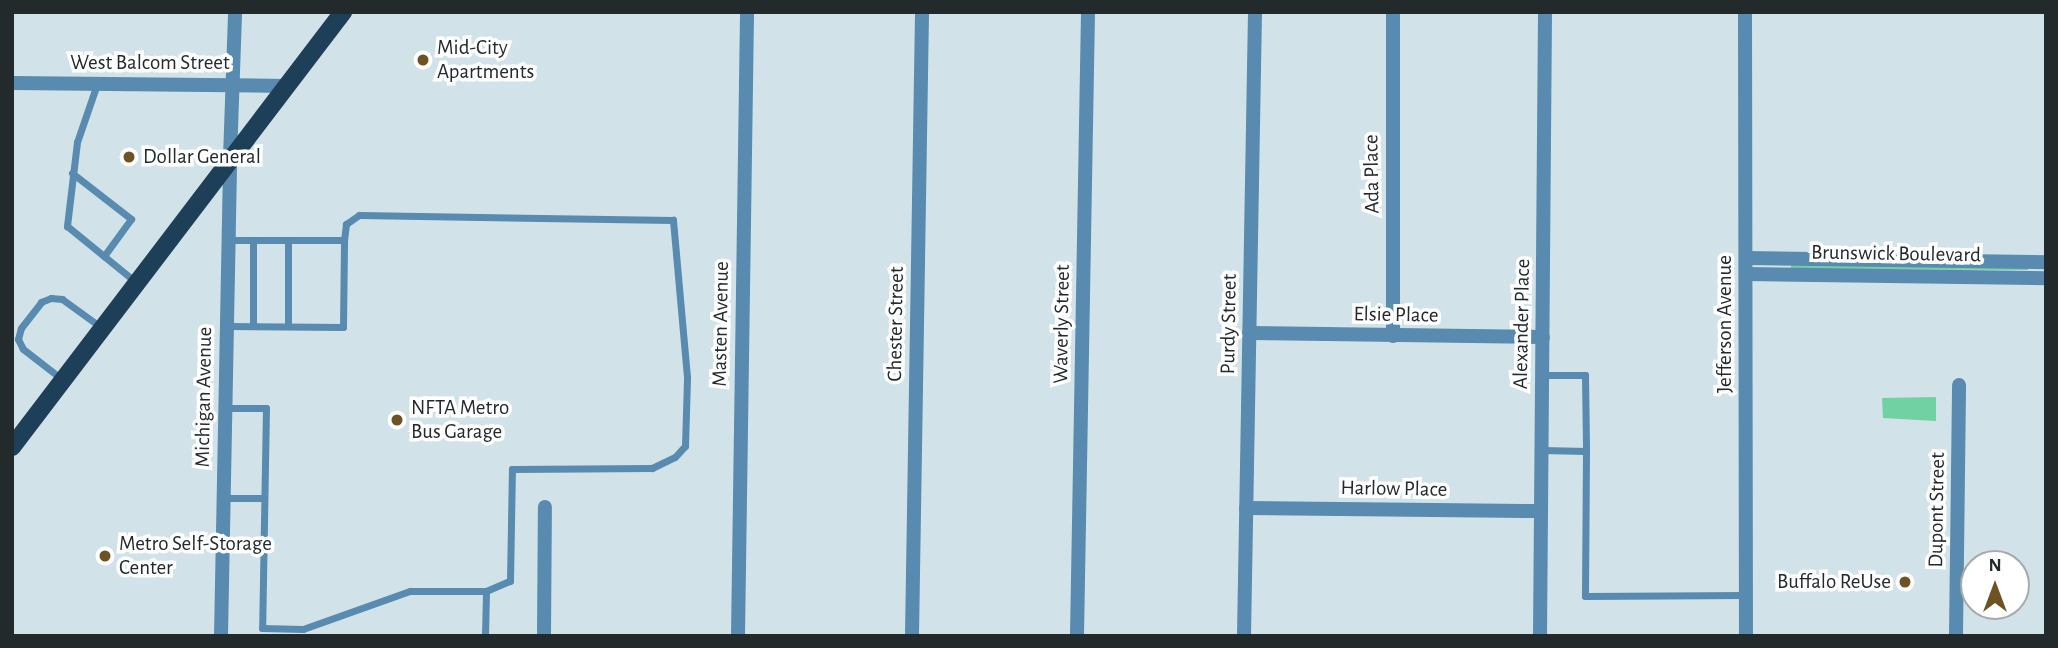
<!DOCTYPE html>
<html>
<head>
<meta charset="utf-8">
<style>
	body { margin:0 }
	#map { position:relative; width:2058px; height:648px; overflow:hidden; background:#d1e3e8; font-family:"Alegreya Sans",sans-serif }
	div>[style] { position:absolute }
	.green>* { inset:0; background:#72d1a3 }
	.service>* { height:7px; margin:-3.5px; padding:0 3.5px; transform-origin:3.5px; border-radius:3.5px; background:#598aaf }
	.minor>* { height:14px; margin:-7px; padding:0 7px; transform-origin:7px; border-radius:7px; background:#598aaf }
	.tertiary>* { height:14px; margin:-7px; padding:0 7px; transform-origin:7px; border-radius:7px; background:#598aaf }
	.primary>* { height:18px; margin:-9px; padding:0 9px; transform-origin:9px; border-radius:9px; background:#1d3f58 }
	.dots>* { width:19px; height:19px; translate:-50% -50%; box-sizing:border-box; border:4px solid #fff; border-radius:50% }
	span { translate:-50% -50%; white-space:nowrap; text-align:center; line-height:1.15; -webkit-text-stroke:7px #fff; paint-order:stroke }
	.poi-label { font-size:21px; color:#232a2c }
	.left { translate:0 -50%; text-align:left }
	.right { translate:-100% -50%; text-align:right }
	.street-label { font-size:21px; color:#232a2c }
	.frame { position:absolute; inset:0; border:14px solid #232a2c; pointer-events:none }
	.north { position:absolute; left:1960px; top:550px; width:70px; height:70px; box-sizing:border-box; background:#fff; border:2px solid #a7aaab; border-radius:50%; rotate:0deg; font-size:19px; font-weight:700; line-height:28px; text-align:center; color:#232a2c }
	.north::after { content:''; display:block; margin:auto; width:24px; height:32px; background:#6d5324; clip-path:polygon(50% 0,100% 100%,50% 72%,0 100%) }
</style>
</head>
<body>
<div id="map">
	<div class="green">
		<i style="clip-path:polygon(1791px 264px,2028px 268px,2028px 270px,1791px 269px)"></i>
		<i style="clip-path:polygon(1936px 397px,1936px 421px,1883px 418px,1882px 398px)"></i>
	</div>
	<div class="service">
		<i style="left:97px;top:84px;width:61px;rotate:109deg"></i>
		<i style="left:77px;top:142px;width:85px;rotate:96.8deg"></i>
		<i style="left:67px;top:226px;width:90px;rotate:39.2deg"></i>
		<i style="left:72px;top:173px;width:75px;rotate:37.9deg"></i>
		<i style="left:131px;top:219px;width:46px;rotate:126.1deg"></i>
		<i style="left:227px;top:326px;width:116px;rotate:0.5deg"></i>
		<i style="left:343px;top:327px;width:87px;rotate:-89.3deg"></i>
		<i style="left:344px;top:240px;width:115px;rotate:180deg"></i>
		<i style="left:253px;top:326px;width:86px;rotate:-90deg"></i>
		<i style="left:288px;top:326px;width:86px;rotate:-90deg"></i>
		<i style="left:1542px;top:375px;width:43px"></i>
		<i style="left:1585px;top:375px;width:76px;rotate:89.2deg"></i>
		<i style="left:63px;top:380px;width:51px;rotate:-142.2deg"></i>
		<i style="left:23px;top:349px;width:11px;rotate:-117deg"></i>
		<i style="left:18px;top:339px;width:11px;rotate:-75deg"></i>
		<i style="left:21px;top:328px;width:33px;rotate:-52deg"></i>
		<i style="left:41px;top:302px;width:11px;rotate:-22deg"></i>
		<i style="left:51px;top:298px;width:11px;rotate:5deg"></i>
		<i style="left:62px;top:299px;width:49px;rotate:35.9deg"></i>
		<i style="left:225px;top:408px;width:41px"></i>
		<i style="left:266px;top:408px;width:220px;rotate:91deg"></i>
		<i style="left:262px;top:628px;width:41px;rotate:1.4deg"></i>
		<i style="left:303px;top:629px;width:114px;rotate:-19.6deg"></i>
		<i style="left:410px;top:591px;width:76px"></i>
		<i style="left:486px;top:591px;width:26px;rotate:-23deg"></i>
		<i style="left:510px;top:581px;width:112px;rotate:-89deg"></i>
		<i style="left:512px;top:469px;width:140px;rotate:-0.4deg"></i>
		<i style="left:652px;top:468px;width:25px;rotate:-26deg"></i>
		<i style="left:675px;top:457px;width:15px;rotate:-48deg"></i>
		<i style="left:685px;top:446px;width:69px;rotate:-88.3deg"></i>
		<i style="left:687px;top:377px;width:158px;rotate:-95.1deg"></i>
		<i style="left:673px;top:220px;width:314px;rotate:-179.1deg"></i>
		<i style="left:359px;top:215px;width:16px;rotate:145deg"></i>
		<i style="left:346px;top:224px;width:16px;rotate:97deg"></i>
		<i style="left:1542px;top:450px;width:44px;rotate:1.3deg"></i>
		<i style="left:1586px;top:451px;width:145px;rotate:90.4deg"></i>
		<i style="left:1585px;top:596px;width:161px;rotate:-0.4deg"></i>
		<i style="left:224px;top:498px;width:40px"></i>
		<i style="left:485px;top:636px;width:45px;rotate:-88.7deg"></i>
	</div>
	<div class="minor">
		<i style="left:1393px;top:12px;width:324px;rotate:90deg"></i>
		<i style="left:12px;top:83px;width:275px;rotate:0.6deg"></i>
		<i style="left:230px;top:158px;width:146px;rotate:-88deg"></i>
		<i style="left:1746px;top:258px;width:300px;rotate:0.8deg"></i>
		<i style="left:1746px;top:274px;width:300px;rotate:0.8deg"></i>
		<i style="left:1249px;top:333px;width:294px;rotate:0.8deg"></i>
		<i style="left:1246px;top:508px;width:295px;rotate:0.6deg"></i>
		<i style="left:544px;top:636px;width:129px;rotate:-89.6deg"></i>
		<i style="left:738px;top:636px;width:624px;rotate:-89.17deg"></i>
		<i style="left:912px;top:636px;width:624px;rotate:-89.08deg"></i>
		<i style="left:1077px;top:636px;width:624px;rotate:-88.99deg"></i>
		<i style="left:1244px;top:636px;width:624px;rotate:-88.99deg"></i>
		<i style="left:1540px;top:636px;width:624px;rotate:-89.54deg"></i>
		<i style="left:1956px;top:636px;width:251px;rotate:-89.3deg"></i>
	</div>
	<div class="tertiary">
		<i style="left:1745px;top:12px;width:624px;rotate:89.91deg"></i>
		<i style="left:221px;top:636px;width:478px;rotate:-88.9deg"></i>
	</div>
	<div class="primary">
		<i style="left:12px;top:447px;width:547px;rotate:-52.73deg"></i>
	</div>
	<div class="dots">
		<i style="left:423px;top:60px;background:#6d5324"></i>
		<i style="left:129px;top:157px;background:#6d5324"></i>
		<i style="left:397px;top:420px;background:#6d5324"></i>
		<i style="left:105px;top:556px;background:#6d5324"></i>
		<i style="left:1905px;top:582px;background:#6d5324"></i>
	</div>
	<div class="poi-label">
		<span class="left" style="left:437px;top:60px">Mid-City<br>Apartments</span>
		<span class="left" style="left:143px;top:157px">Dollar General</span>
		<span class="left" style="left:411px;top:420px">NFTA Metro<br>Bus Garage</span>
		<span class="left" style="left:119px;top:556px">Metro Self-Storage<br>Center</span>
		<span class="right" style="left:1891px;top:582px">Buffalo ReUse</span>
	</div>
	<div class="street-label">
		<span style="left:150px;top:63px">West Balcom Street</span>
		<span style="left:1372px;top:174px;rotate:-91deg">Ada Place</span>
		<span style="left:1896px;top:254px;rotate:1deg">Brunswick Boulevard</span>
		<span style="left:1396px;top:315px;rotate:1deg">Elsie Place</span>
		<span style="left:721px;top:324px;rotate:-89deg">Masten Avenue</span>
		<span style="left:896px;top:324px;rotate:-89deg">Chester Street</span>
		<span style="left:1062px;top:324px;rotate:-89deg">Waverly Street</span>
		<span style="left:1229px;top:324px;rotate:-89deg">Purdy Street</span>
		<span style="left:1522px;top:324px;rotate:-89deg">Alexander Place</span>
		<span style="left:1725px;top:324px;rotate:-90deg">Jefferson Avenue</span>
		<span style="left:204px;top:397px;rotate:-89deg">Michigan Avenue</span>
		<span style="left:1394px;top:489px;rotate:1deg">Harlow Place</span>
		<span style="left:1937px;top:510px;rotate:-89deg">Dupont Street</span>
	</div>
	<div class="frame"></div>
	<div class="north">N</div>
</div>
</body>
</html>
